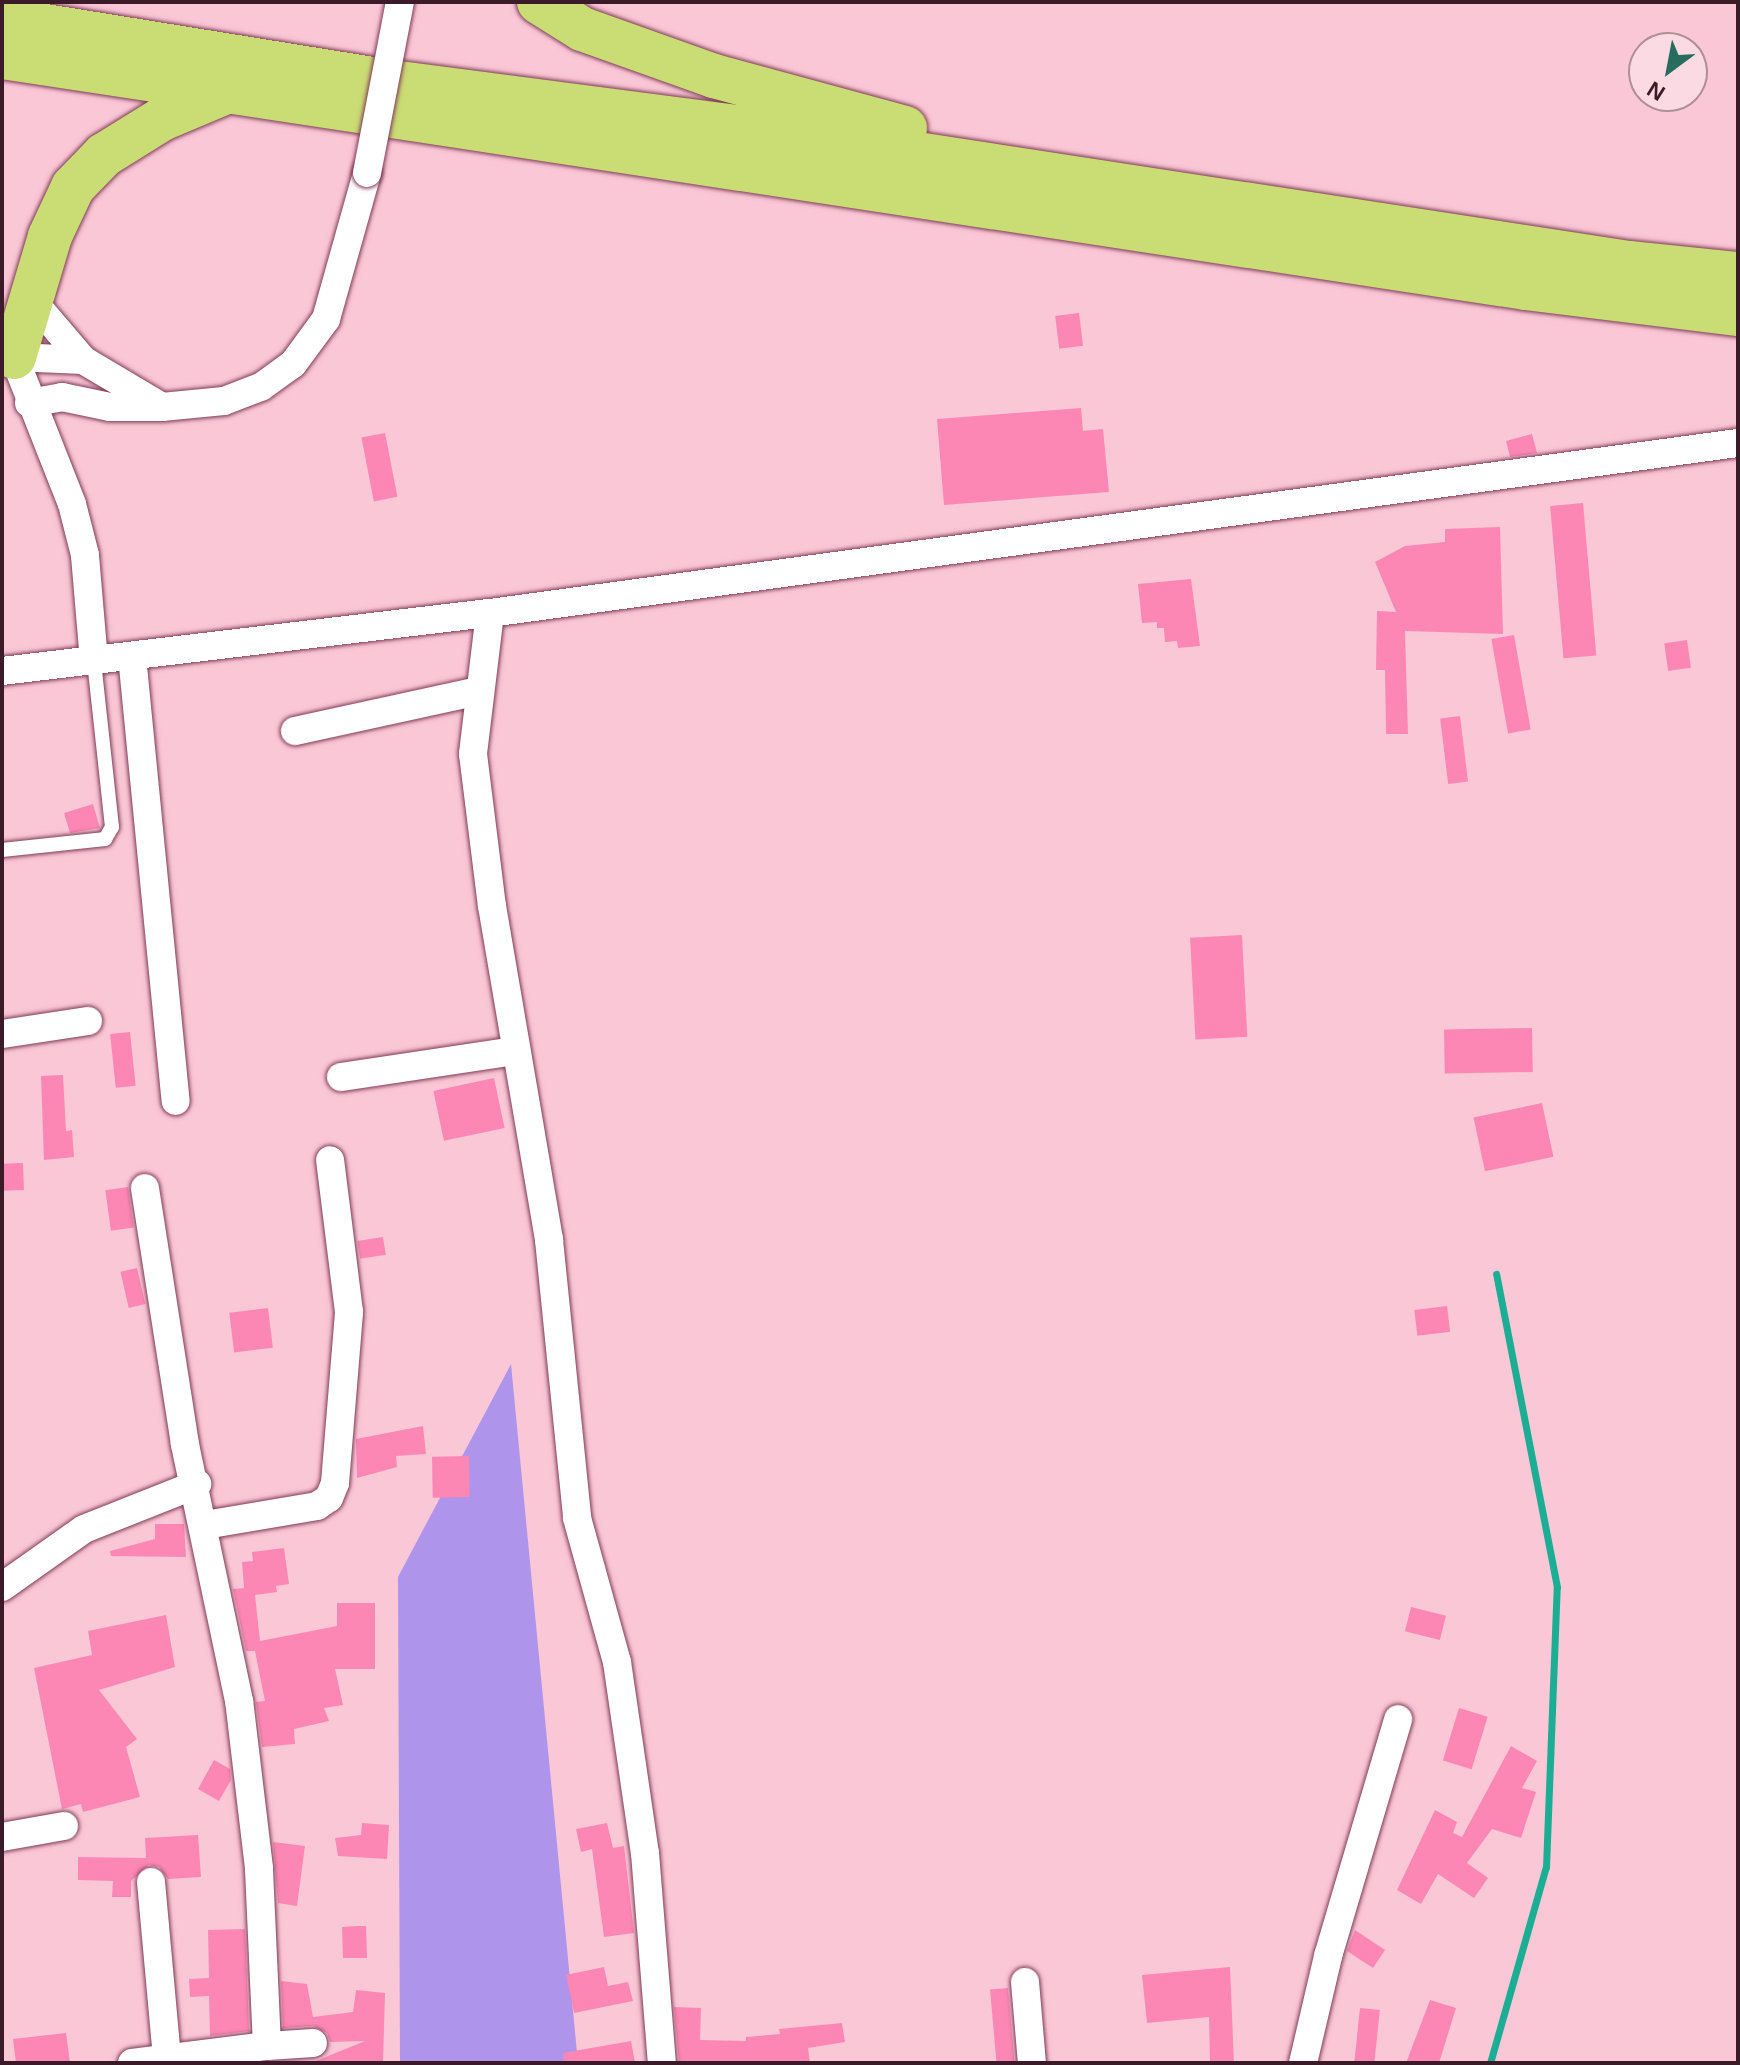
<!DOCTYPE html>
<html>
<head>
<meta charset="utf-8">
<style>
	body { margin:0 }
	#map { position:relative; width:1740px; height:2065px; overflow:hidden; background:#fac7d7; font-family:Arial,sans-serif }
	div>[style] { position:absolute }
	.green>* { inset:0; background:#af94eb }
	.stream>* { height:7px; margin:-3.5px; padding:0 3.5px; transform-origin:3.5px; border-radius:3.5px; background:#1bae95 }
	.building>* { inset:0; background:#fd87b4; transform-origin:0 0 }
	.roads { filter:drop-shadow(0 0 2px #803b56) drop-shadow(0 0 2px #803b56) }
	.lane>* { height:14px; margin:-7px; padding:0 7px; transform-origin:7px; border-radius:7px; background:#fff }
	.street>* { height:28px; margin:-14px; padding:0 14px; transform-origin:14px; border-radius:14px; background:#fff }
	.highway>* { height:44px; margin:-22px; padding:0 22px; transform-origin:22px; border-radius:22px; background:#cadc74 }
	.bridges { filter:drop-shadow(0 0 2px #803b56) drop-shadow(0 0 2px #803b56) }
	.street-bridge>* { height:28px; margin:-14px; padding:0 14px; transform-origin:14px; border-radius:14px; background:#fff }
	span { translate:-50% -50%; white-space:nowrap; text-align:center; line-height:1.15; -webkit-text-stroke:6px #fcdae4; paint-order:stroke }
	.frame { position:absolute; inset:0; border:4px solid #3a1b27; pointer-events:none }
	.north { position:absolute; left:1628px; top:32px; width:80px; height:80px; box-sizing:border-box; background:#fcdae4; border:2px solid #ae8e98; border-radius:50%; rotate:212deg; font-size:22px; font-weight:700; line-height:32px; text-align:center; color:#3a1b27 }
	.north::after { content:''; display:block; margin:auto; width:28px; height:36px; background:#286c5e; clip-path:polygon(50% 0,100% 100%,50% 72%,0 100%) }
</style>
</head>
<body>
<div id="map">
	<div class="green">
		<i style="clip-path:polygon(511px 1364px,578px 2063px,400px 2063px,398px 1577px)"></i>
	</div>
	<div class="stream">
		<i style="left:1490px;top:2063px;width:204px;rotate:-74.1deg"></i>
		<i style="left:1546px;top:1867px;width:280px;rotate:-87.8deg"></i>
		<i style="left:1557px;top:1587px;width:319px;rotate:-101deg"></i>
	</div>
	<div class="building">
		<i style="left:1079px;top:313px;width:33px;height:24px;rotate:83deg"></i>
		<i style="clip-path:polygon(1081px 408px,1083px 431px,1103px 429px,1109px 492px,944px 505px,937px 419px)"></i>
		<i style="left:385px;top:433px;width:65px;height:24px;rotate:79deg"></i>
		<i style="clip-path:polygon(1532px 434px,1537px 453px,1510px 457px,1506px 441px)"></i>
		<i style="left:1583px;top:503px;width:153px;height:33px;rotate:85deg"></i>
		<i style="clip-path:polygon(1500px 527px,1503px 634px,1405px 631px,1408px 734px,1386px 734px,1385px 670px,1376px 670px,1377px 611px,1396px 612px,1375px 562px,1405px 546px,1445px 542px,1445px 529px)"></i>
		<i style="clip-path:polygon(1191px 579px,1200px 646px,1178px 648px,1177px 641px,1165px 642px,1164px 628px,1157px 628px,1157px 622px,1142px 623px,1138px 584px)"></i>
		<i style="left:1514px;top:635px;width:96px;height:23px;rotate:80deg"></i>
		<i style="left:1687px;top:640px;width:28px;height:23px;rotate:82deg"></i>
		<i style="left:1460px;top:716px;width:66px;height:20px;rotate:83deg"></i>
		<i style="clip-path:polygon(93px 804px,100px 828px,70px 833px,64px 813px)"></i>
		<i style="left:1242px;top:935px;width:102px;height:52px;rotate:87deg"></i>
		<i style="left:1532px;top:1028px;width:44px;height:88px;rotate:89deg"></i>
		<i style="left:130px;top:1032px;width:54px;height:20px;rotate:84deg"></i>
		<i style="clip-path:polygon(63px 1075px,66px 1131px,72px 1130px,74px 1157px,44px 1160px,41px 1076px)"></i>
		<i style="left:494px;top:1078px;width:51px;height:62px;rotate:78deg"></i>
		<i style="left:1542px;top:1103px;width:55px;height:70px;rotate:78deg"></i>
		<i style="left:23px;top:1163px;width:27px;height:21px;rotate:88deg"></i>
		<i style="left:128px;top:1187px;width:41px;height:23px;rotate:82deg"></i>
		<i style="left:383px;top:1237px;width:18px;height:26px;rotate:81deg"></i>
		<i style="left:137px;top:1268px;width:37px;height:17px;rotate:77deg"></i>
		<i style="left:1447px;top:1306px;width:26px;height:33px;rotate:83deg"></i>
		<i style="left:268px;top:1308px;width:40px;height:39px;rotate:83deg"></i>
		<i style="clip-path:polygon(423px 1426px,426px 1454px,396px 1456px,397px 1467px,357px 1478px,356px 1439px)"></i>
		<i style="left:469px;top:1456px;width:41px;height:37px;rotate:89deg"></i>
		<i style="clip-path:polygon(155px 1524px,184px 1524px,186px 1557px,111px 1556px,110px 1551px,155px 1539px)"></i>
		<i style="clip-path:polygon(284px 1548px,289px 1584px,276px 1586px,277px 1592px,255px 1595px,260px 1641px,337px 1626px,337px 1603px,375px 1603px,375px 1669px,335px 1669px,343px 1705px,324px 1708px,329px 1721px,294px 1729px,295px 1744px,262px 1747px,256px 1702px,265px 1701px,255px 1651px,246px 1651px,233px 1589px,244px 1588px,242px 1562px,253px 1561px,252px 1552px)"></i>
		<i style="left:1411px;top:1607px;width:36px;height:25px;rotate:14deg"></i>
		<i style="clip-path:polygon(166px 1615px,175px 1667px,99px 1690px,137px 1739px,126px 1747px,140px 1797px,83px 1812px,81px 1804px,62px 1809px,34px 1668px,92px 1655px,88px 1631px)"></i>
		<i style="left:1459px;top:1708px;width:30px;height:55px;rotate:17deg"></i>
		<i style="clip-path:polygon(1511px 1746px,1537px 1761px,1522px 1788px,1536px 1792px,1521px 1838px,1492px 1829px,1467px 1863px,1488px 1878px,1474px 1898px,1438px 1874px,1421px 1904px,1397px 1890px,1435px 1810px,1457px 1822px,1453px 1833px,1462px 1837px)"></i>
		<i style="clip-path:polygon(214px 1760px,230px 1769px,231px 1780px,219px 1801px,198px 1789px)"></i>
		<i style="clip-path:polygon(362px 1823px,389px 1825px,387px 1859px,338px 1856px,335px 1838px,361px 1835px)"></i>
		<i style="clip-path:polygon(607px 1823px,613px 1848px,624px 1846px,634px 1933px,604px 1937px,592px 1849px,581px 1852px,576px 1829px)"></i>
		<i style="clip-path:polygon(198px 1835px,201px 1877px,168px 1879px,159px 1867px,149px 1865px,131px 1881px,131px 1897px,112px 1897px,113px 1881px,78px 1880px,78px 1857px,146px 1858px,145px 1838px)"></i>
		<i style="clip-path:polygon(273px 1842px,305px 1846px,297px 1906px,278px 1903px)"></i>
		<i style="clip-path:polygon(357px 1926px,366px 1926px,367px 1958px,343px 1958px,342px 1927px)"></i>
		<i style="clip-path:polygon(245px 1929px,249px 2031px,210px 2036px,209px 1996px,190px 1997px,189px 1979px,209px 1978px,208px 1930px)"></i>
		<i style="clip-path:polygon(1355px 1930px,1385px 1950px,1373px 1968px,1347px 1951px)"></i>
		<i style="clip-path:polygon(604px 1967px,608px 1986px,628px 1982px,633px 2001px,574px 2013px,566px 1975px)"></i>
		<i style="clip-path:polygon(1230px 1967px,1234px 2063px,1210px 2063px,1209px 2017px,1147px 2023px,1142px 1975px)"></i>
		<i style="clip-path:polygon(281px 1981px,307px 1984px,313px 2017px,353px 2012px,356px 1990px,385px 1993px,383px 2063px,311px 2063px,365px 2041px,330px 2042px,327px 2033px,313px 2026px,283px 2028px)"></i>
		<i style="left:1008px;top:1988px;width:75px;height:18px;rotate:85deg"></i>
		<i style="clip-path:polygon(1430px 2000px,1456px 2008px,1439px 2063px,1406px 2063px)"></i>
		<i style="clip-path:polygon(674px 2007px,701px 2008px,700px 2040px,746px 2041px,746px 2037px,780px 2034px,779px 2029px,842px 2023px,845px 2042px,808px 2048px,810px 2063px,679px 2063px)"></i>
		<i style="left:1360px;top:2008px;width:20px;height:55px;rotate:6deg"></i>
		<i style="clip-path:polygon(66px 2033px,70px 2063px,16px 2063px,13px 2039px)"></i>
		<i style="clip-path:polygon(631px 2041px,635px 2063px,564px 2063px,563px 2053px)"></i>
	</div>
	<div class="roads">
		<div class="lane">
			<i style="left:2px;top:850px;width:104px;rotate:-6.1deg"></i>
			<i style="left:105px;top:839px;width:14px;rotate:-60deg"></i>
			<i style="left:112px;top:827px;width:167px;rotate:-96.2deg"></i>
		</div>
		<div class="street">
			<i style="left:32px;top:300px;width:79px;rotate:49.6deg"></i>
			<i style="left:29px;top:403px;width:34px;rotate:-10deg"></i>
			<i style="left:62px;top:397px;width:49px;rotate:11.8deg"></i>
			<i style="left:110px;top:407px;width:52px"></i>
			<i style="left:162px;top:407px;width:62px;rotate:-5.5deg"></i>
			<i style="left:224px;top:401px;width:40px;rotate:-21deg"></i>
			<i style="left:261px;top:387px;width:39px;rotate:-36deg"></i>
			<i style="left:293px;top:364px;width:56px;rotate:-53.7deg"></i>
			<i style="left:326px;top:319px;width:152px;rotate:-74.3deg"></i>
			<i style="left:490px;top:613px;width:142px;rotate:96.9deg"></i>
			<i style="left:473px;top:754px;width:153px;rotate:82.9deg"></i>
			<i style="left:492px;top:906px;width:339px;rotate:80.3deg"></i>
			<i style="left:549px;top:1240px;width:279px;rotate:84.2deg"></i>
			<i style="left:577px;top:1518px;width:149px;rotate:74.5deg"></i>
			<i style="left:617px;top:1662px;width:193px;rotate:81.7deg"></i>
			<i style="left:645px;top:1853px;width:211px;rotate:85.4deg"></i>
			<i style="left:132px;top:656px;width:447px;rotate:84.4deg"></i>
			<i style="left:94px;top:661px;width:106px;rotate:-94.9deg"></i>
			<i style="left:85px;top:555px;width:53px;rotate:-104.3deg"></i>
			<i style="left:72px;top:504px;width:158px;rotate:-111.5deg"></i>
			<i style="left:14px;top:357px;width:69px;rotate:2.5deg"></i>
			<i style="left:83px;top:360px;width:92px;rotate:30.7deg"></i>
			<i style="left:2px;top:671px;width:491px;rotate:-6.8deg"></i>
			<i style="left:490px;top:613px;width:1260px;rotate:-7.76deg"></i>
			<i style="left:295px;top:731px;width:188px;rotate:-12.3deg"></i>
			<i style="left:2px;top:1034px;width:87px;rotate:-8.6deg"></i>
			<i style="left:341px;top:1077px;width:176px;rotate:-8.5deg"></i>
			<i style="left:205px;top:1525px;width:114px;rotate:-9.6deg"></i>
			<i style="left:317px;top:1506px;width:14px;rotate:-34deg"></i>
			<i style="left:329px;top:1498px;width:16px;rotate:-68deg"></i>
			<i style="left:335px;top:1483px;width:172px;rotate:-85.3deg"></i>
			<i style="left:349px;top:1312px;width:153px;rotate:-97.1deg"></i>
			<i style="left:2px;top:1587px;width:100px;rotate:-35.3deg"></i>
			<i style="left:84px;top:1529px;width:122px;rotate:-21.7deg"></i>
			<i style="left:2px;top:1837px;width:63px;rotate:-10.1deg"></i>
			<i style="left:151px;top:1882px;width:177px;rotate:84.8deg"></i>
			<i style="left:1025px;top:1982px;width:81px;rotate:85.1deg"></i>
			<i style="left:267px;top:2046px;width:46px;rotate:-3.7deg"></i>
			<i style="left:132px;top:2063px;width:136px;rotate:-7.2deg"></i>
			<i style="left:267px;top:2046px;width:178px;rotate:-92.6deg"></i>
			<i style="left:259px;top:1868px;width:168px;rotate:-96.8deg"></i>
			<i style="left:239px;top:1701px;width:263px;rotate:-101.9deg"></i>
			<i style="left:185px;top:1444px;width:259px;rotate:-98.9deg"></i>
			<i style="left:1303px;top:2063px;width:110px;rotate:-76.8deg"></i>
			<i style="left:1328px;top:1956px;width:247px;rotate:-73.5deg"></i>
		</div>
		<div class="highway">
			<i style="left:539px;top:2px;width:51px;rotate:32.1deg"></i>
			<i style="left:582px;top:29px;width:140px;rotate:19.6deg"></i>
			<i style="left:714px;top:76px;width:198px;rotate:15.2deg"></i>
			<i style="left:2px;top:19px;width:386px;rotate:9.2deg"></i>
			<i style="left:383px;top:81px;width:374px;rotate:7.4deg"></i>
			<i style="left:754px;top:129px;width:885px;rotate:8.71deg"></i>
			<i style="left:1629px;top:263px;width:110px;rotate:5.8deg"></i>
			<i style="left:2px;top:57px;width:1540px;rotate:8.62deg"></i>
			<i style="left:1525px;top:288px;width:215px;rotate:7deg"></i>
			<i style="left:14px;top:357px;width:126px;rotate:-73.4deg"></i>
			<i style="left:50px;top:236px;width:54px;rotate:-64.9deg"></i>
			<i style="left:73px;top:187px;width:45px;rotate:-45.9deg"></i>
			<i style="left:104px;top:155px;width:68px;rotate:-31.8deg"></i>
			<i style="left:162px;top:119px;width:67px;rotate:-22.8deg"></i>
		</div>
	</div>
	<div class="bridges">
		<div class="street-bridge">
			<i style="left:367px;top:173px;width:174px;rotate:-79.1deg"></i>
		</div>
	</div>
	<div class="frame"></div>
	<div class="north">N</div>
</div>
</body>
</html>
